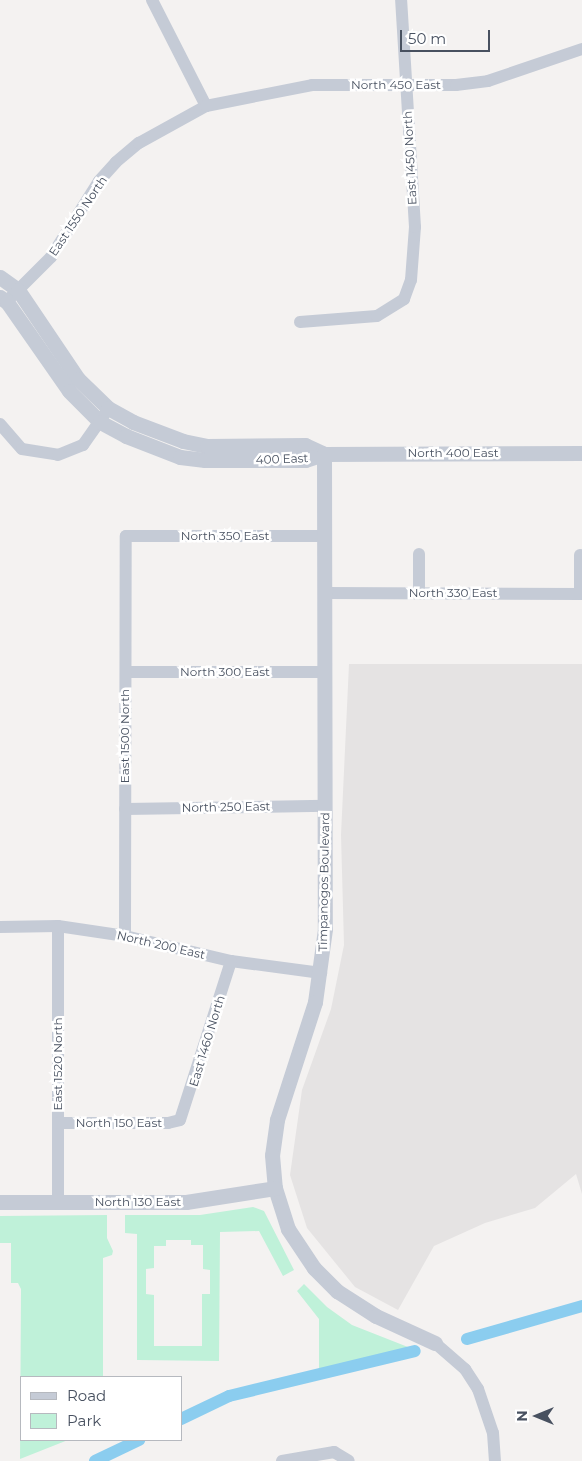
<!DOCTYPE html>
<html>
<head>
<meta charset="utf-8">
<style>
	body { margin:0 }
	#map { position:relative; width:582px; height:1461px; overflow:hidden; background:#f4f2f1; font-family:Montserrat,sans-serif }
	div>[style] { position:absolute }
	.education>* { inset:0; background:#e5e3e3 }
	.green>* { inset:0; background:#bff1d9 }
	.canal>* { height:12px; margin:-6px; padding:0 6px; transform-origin:6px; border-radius:6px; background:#8bcdef }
	.minor>* { height:12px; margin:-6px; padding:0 6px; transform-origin:6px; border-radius:6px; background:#c5cbd6 }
	.tertiary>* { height:15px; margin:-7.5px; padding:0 7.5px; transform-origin:7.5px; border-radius:7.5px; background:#c5cbd6 }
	span { translate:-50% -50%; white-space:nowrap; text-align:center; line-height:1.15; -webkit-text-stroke:5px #fff; paint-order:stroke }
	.street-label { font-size:12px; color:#485160 }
	.legend { position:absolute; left:20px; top:1376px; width:162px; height:65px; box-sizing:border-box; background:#fff; border:1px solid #b6b9bf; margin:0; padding:6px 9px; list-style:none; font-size:15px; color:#485160 }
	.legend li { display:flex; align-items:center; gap:10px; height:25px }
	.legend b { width:25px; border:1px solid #b6b9bf }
	.north { position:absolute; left:512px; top:1391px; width:50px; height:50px; -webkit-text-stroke:4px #fff; paint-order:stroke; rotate:270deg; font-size:14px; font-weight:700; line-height:20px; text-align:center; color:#485160 }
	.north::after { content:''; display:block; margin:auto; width:18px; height:22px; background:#485160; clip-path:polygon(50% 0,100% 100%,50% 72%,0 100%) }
	.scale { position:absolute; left:400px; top:30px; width:90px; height:22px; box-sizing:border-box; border:2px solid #485160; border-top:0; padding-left:6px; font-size:15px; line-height:18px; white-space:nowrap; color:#485160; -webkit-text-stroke:4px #fff; paint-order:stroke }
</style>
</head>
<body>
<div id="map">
	<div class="education">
		<i style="clip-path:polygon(349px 664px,582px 664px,582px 1194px,576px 1174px,535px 1208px,485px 1223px,434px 1246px,398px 1310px,355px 1287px,307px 1228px,290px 1175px,302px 1090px,331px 1009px,344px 945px,341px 835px)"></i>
	</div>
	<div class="green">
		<i style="clip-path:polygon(evenodd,253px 1207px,264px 1211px,294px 1270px,283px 1276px,259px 1231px,220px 1232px,219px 1361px,137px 1360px,137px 1234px,125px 1233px,125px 1215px,200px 1215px,253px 1207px,166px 1240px,191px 1240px,191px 1245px,203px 1245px,203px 1269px,210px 1270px,210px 1294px,202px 1294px,202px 1346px,154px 1346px,154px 1295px,146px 1294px,146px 1269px,154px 1268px,154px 1246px,166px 1246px,166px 1240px)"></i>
		<i style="clip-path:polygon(107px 1215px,107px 1238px,113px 1251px,112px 1255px,103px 1258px,103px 1377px,21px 1377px,21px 1440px,68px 1440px,20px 1459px,21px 1289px,18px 1283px,11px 1283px,11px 1243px,0 1243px,0 1216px)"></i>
		<i style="clip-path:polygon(304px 1284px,327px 1307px,352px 1325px,413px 1349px,319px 1370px,319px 1319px,297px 1291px)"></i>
	</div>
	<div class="canal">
		<i style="left:467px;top:1339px;width:120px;rotate:-16deg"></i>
		<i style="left:181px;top:1419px;width:53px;rotate:-25.6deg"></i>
		<i style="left:229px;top:1396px;width:191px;rotate:-13.6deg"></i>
		<i style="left:95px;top:1461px;width:49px;rotate:-25.5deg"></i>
	</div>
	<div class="minor">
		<i style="left:152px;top:0;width:119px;rotate:63deg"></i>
		<i style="left:11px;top:297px;width:57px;rotate:-45deg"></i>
		<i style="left:51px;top:257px;width:90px;rotate:-57.7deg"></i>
		<i style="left:99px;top:181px;width:25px;rotate:-48deg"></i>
		<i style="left:116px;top:162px;width:30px;rotate:-40deg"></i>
		<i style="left:139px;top:143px;width:77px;rotate:-28.9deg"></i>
		<i style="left:206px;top:106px;width:108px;rotate:-11.2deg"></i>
		<i style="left:312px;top:85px;width:144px"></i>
		<i style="left:456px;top:85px;width:32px;rotate:-7deg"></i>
		<i style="left:488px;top:81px;width:99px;rotate:-18.8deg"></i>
		<i style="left:300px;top:322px;width:77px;rotate:-4.5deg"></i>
		<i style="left:377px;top:316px;width:32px;rotate:-32deg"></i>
		<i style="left:404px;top:299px;width:20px;rotate:-70deg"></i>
		<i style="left:411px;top:280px;width:53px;rotate:-85.7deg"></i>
		<i style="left:415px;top:227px;width:227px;rotate:-93.5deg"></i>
		<i style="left:0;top:424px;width:33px;rotate:49deg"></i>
		<i style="left:22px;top:449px;width:36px;rotate:9deg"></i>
		<i style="left:58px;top:455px;width:27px;rotate:-22deg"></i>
		<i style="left:83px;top:445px;width:37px;rotate:-55deg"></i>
		<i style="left:419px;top:554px;width:39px;rotate:90deg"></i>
		<i style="left:325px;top:593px;width:257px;rotate:0.2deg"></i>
		<i style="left:580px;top:594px;width:39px;rotate:-90deg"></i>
		<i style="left:126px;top:672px;width:199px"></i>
		<i style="left:125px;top:809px;width:201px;rotate:-0.9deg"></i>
		<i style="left:58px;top:926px;width:276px;rotate:90deg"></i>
		<i style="left:0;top:927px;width:58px;rotate:-1deg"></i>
		<i style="left:58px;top:926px;width:68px;rotate:8.5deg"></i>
		<i style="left:125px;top:936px;width:109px;rotate:13.3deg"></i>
		<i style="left:231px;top:961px;width:91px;rotate:7.6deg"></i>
		<i style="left:125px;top:936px;width:400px;rotate:-89.9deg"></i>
		<i style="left:126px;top:536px;width:199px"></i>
		<i style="left:58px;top:1123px;width:110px"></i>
		<i style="left:168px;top:1123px;width:12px;rotate:-14deg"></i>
		<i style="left:180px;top:1120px;width:167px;rotate:-72.2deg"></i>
		<i style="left:435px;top:1343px;width:40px;rotate:41deg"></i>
		<i style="left:465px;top:1369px;width:24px;rotate:57deg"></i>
		<i style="left:478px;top:1389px;width:46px;rotate:71.2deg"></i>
		<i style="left:493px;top:1433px;width:28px;rotate:86deg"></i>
		<i style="left:282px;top:1461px;width:53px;rotate:-9.8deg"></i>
		<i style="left:334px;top:1452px;width:17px;rotate:31deg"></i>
	</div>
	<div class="tertiary">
		<i style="left:0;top:277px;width:22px;rotate:36deg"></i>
		<i style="left:18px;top:290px;width:107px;rotate:56deg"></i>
		<i style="left:78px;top:379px;width:42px;rotate:44deg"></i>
		<i style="left:108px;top:408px;width:29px;rotate:29deg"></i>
		<i style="left:133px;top:422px;width:53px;rotate:20.8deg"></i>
		<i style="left:183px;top:441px;width:25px;rotate:12deg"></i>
		<i style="left:207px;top:446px;width:98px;rotate:-0.6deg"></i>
		<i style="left:305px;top:445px;width:21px;rotate:25deg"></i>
		<i style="left:0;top:297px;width:9px;rotate:36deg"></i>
		<i style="left:7px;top:302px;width:108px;rotate:55.1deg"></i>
		<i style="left:69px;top:391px;width:44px;rotate:45deg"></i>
		<i style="left:100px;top:422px;width:30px;rotate:28deg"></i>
		<i style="left:126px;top:436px;width:58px;rotate:21.3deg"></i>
		<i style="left:180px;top:457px;width:25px;rotate:7deg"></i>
		<i style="left:205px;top:460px;width:100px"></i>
		<i style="left:305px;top:460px;width:20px;rotate:-18deg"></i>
		<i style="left:324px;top:454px;width:258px;rotate:-0.2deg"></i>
		<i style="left:324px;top:454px;width:475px;rotate:89.9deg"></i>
		<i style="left:325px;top:929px;width:74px;rotate:97.8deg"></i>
		<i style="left:315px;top:1002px;width:124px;rotate:107.9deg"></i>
		<i style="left:277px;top:1120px;width:35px;rotate:98deg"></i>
		<i style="left:272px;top:1155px;width:33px;rotate:85deg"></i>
		<i style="left:275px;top:1188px;width:43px;rotate:72.4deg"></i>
		<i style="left:288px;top:1229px;width:47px;rotate:56.3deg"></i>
		<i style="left:314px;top:1268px;width:33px;rotate:45deg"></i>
		<i style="left:337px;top:1291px;width:46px;rotate:32.7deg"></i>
		<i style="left:376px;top:1316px;width:65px;rotate:24.6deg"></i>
		<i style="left:0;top:1202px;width:186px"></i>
		<i style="left:186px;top:1202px;width:90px;rotate:-8.9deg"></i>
	</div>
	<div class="street-label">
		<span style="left:396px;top:85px">North 450 East</span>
		<span style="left:410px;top:158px;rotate:-93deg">East 1450 North</span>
		<span style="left:78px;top:216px;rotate:-56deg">East 1550 North</span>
		<span style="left:453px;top:453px">North 400 East</span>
		<span style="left:282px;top:459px;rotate:-2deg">400 East</span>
		<span style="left:225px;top:536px">North 350 East</span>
		<span style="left:453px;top:593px">North 330 East</span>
		<span style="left:225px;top:672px">North 300 East</span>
		<span style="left:125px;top:736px;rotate:-90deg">East 1500 North</span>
		<span style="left:226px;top:807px;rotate:-1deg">North 250 East</span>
		<span style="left:324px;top:882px;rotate:-89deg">Timpanogos Boulevard</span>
		<span style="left:161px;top:945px;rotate:13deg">North 200 East</span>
		<span style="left:207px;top:1041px;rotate:-73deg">East 1460 North</span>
		<span style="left:58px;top:1064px;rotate:-90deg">East 1520 North</span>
		<span style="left:119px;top:1123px">North 150 East</span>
		<span style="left:138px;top:1202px">North 130 East</span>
	</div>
	<ul class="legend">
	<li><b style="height:6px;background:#c5cbd6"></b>Road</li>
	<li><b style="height:14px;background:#bff1d9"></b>Park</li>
	</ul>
	<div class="north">N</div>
	<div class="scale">50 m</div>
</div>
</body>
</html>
